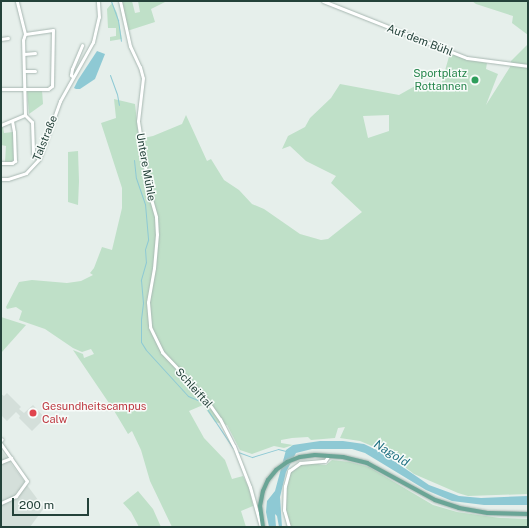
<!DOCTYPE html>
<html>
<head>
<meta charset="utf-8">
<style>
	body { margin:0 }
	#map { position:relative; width:529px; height:528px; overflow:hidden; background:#e6efeb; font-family:"Public Sans",sans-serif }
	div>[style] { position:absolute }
	.built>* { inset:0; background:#d4dfda }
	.green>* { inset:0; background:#bfe0c8 }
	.water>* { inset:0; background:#8ec9d4 }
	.stream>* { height:1px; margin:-0.5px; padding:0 0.5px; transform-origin:0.5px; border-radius:0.5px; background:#8ec9d4 }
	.roads { filter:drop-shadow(0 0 1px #a8b8b2) drop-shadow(0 0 1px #a8b8b2) }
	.minor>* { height:3px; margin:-1.5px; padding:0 1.5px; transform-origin:1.5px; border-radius:1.5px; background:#fff }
	.major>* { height:4px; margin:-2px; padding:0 2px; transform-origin:2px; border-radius:2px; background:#6aa596 }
	.dots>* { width:11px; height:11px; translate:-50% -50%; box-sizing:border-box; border:2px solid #f7fbf9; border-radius:50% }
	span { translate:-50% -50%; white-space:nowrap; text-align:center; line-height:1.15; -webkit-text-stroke:3px #f7fbf9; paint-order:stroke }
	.street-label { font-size:11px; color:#24423a }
	.leisure-label { font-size:11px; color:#27864d }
	.right { translate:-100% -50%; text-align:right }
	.health-label { font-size:11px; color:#be3a42 }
	.left { translate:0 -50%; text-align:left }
	.water-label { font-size:12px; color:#1c6f80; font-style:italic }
	.frame { position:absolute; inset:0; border:2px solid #24423a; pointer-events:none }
	.scale { position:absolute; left:12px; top:498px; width:77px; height:18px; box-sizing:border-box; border:2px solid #24423a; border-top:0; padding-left:5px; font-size:12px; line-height:14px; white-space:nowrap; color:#24423a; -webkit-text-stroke:3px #f7fbf9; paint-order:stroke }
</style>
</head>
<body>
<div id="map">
	<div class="built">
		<i style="clip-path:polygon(7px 393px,21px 407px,19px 409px,24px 413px,33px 405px,45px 418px,32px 431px,19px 418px,20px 416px,16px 412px,7px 421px,1px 415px,1px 394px,4px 396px)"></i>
		<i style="clip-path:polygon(1px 450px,44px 508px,30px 527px,1px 527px)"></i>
	</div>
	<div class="green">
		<i style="clip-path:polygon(120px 1px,132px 1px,135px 13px,140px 12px,138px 1px,165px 2px,151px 9px,155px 22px,127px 31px)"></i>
		<i style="clip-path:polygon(472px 1px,528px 1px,528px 35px,512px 23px,513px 16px,476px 4px)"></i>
		<i style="clip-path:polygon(112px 3px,117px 13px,122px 39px,110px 41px,110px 37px,116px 36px,116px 28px,108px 28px,107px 9px)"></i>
		<i style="clip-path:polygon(evenodd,528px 44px,528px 494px,468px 496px,458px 493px,414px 474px,397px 461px,389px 453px,360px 441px,340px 438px,345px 427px,338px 428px,335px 438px,311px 440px,308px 437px,292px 438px,281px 440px,281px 443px,293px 445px,284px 448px,274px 446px,252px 454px,240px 450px,227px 425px,215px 422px,203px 405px,189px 411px,204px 438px,225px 460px,232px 479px,243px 476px,249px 488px,253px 506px,241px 511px,246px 527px,172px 527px,150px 481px,141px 450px,132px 431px,128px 434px,113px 409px,73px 350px,83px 354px,84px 358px,94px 354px,91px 349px,82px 352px,73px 348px,45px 329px,19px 320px,22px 311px,16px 307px,7px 309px,6px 307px,19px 282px,32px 280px,67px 283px,81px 281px,93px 275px,90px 273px,94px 268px,102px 247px,112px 250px,122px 208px,122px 188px,101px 123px,116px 118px,114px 99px,135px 104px,139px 139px,153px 136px,182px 124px,186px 115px,207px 161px,211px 159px,224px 180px,239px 190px,252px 204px,264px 209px,300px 234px,321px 240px,328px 239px,362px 212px,331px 183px,336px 176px,306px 161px,290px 146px,282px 149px,288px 136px,305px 127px,310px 118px,331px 98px,340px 84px,399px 95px,415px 86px,440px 88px,450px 53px,467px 59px,487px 63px,486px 69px,498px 74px,486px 105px,510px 67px,511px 61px,528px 44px,389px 115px,389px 131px,368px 138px,363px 116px,389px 115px)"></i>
		<i style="clip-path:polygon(27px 90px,42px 90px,43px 104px,29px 114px)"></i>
		<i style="clip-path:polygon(3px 127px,4px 133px,13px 132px,14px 160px,11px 162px,5px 162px,6px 146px,1px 145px,1px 128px)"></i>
		<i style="clip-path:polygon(78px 151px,79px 181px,78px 205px,68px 202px,68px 152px)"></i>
		<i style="clip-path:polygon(1px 317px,26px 325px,1px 353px)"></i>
		<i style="clip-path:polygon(332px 460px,350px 462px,369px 467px,433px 505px,457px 512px,500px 518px,528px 519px,528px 527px,291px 527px,286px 514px,286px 504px,287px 483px,291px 472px,301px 465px,309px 463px,326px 465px)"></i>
		<i style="clip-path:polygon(138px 491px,153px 509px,161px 527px,139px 527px,131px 512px,123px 503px)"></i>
	</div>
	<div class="water">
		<i style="clip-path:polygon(97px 51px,105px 54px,95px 79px,80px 89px,76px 89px,74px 88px,78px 80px)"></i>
		<i style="clip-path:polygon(320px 441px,343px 441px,364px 444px,381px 452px,429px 485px,459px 496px,481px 498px,528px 496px,528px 505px,484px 505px,452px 501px,426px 490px,365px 453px,352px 449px,312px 449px,296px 453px,286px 472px,280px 497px,282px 527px,279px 527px,277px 516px,275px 514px,276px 527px,269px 527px,266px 512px,267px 501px,275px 491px,286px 450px,293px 445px)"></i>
	</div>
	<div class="stream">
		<i style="left:111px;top:1px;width:20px;rotate:70deg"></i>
		<i style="left:118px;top:20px;width:21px;rotate:82deg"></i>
		<i style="left:110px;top:75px;width:20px;rotate:70deg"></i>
		<i style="left:117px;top:94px;width:11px;rotate:80deg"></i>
		<i style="left:134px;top:160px;width:18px;rotate:84deg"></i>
		<i style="left:136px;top:178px;width:28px;rotate:71deg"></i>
		<i style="left:145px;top:204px;width:36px;rotate:85deg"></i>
		<i style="left:148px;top:240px;width:9px;rotate:108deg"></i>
		<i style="left:145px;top:249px;width:13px;rotate:86deg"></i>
		<i style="left:146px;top:262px;width:19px;rotate:106deg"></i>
		<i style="left:141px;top:280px;width:23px;rotate:85deg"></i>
		<i style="left:143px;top:303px;width:16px;rotate:97deg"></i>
		<i style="left:141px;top:319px;width:23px;rotate:90deg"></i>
		<i style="left:141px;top:342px;width:9px;rotate:58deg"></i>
		<i style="left:146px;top:350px;width:62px;rotate:47.6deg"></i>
		<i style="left:188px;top:396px;width:13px;rotate:23deg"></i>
		<i style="left:200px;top:401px;width:7px;rotate:45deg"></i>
		<i style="left:205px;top:406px;width:50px;rotate:56.3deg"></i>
		<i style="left:238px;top:452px;width:15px;rotate:20deg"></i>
		<i style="left:252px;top:457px;width:27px;rotate:-17deg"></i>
		<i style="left:278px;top:449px;width:8px;rotate:14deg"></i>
	</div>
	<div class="roads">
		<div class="minor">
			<i style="left:120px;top:1px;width:46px;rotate:77.5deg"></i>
			<i style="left:130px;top:46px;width:23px;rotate:65deg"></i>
			<i style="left:140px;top:67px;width:11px;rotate:75deg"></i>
			<i style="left:143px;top:78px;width:43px;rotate:96.6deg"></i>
			<i style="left:138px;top:121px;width:72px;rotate:81.2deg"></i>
			<i style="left:149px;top:192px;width:26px;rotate:74deg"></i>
			<i style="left:156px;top:217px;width:17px;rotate:87deg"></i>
			<i style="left:157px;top:234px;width:34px;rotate:95deg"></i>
			<i style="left:154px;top:268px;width:35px;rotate:100deg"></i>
			<i style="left:148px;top:302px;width:25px;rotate:85deg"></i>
			<i style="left:150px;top:327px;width:28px;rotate:64deg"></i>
			<i style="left:162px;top:352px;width:59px;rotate:46.4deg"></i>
			<i style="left:203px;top:395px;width:29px;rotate:55deg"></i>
			<i style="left:220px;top:419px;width:30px;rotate:63deg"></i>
			<i style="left:234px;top:446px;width:44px;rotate:68.7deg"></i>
			<i style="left:250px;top:487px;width:41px;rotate:74.6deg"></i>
			<i style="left:323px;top:1px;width:155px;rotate:21.6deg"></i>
			<i style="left:467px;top:58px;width:62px;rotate:7.5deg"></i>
			<i style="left:1px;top:39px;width:7px;rotate:-8deg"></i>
			<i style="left:24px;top:54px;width:11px;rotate:-5deg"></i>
			<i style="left:24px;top:71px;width:11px"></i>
			<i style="left:73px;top:77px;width:3px;rotate:-135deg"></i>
			<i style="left:71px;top:75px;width:6px;rotate:-81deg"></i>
			<i style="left:72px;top:69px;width:26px;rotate:-67deg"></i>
			<i style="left:1px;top:89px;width:47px"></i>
			<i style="left:48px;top:89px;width:5px;rotate:-37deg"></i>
			<i style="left:52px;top:86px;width:56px;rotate:-89deg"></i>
			<i style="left:53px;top:30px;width:28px;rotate:172deg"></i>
			<i style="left:25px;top:115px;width:10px;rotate:45deg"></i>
			<i style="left:32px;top:122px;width:31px;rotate:88deg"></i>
			<i style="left:33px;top:153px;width:8px;rotate:45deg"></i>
			<i style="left:1px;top:125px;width:26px;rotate:-23deg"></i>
			<i style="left:25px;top:115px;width:75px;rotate:-91.5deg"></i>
			<i style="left:23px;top:40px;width:6px;rotate:-72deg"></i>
			<i style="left:25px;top:34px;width:34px;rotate:-104deg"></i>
			<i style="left:1px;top:163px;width:11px"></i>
			<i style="left:12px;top:163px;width:4px;rotate:-34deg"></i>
			<i style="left:15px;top:161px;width:29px;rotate:-92deg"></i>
			<i style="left:14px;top:132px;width:11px;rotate:-100deg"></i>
			<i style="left:1px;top:179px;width:7px"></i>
			<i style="left:8px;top:179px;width:19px;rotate:-18deg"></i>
			<i style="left:26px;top:173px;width:19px;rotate:-47deg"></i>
			<i style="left:39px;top:159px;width:62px;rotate:-70.1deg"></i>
			<i style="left:60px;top:101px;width:68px;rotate:-60.8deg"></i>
			<i style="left:93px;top:42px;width:26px;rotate:-77deg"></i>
			<i style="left:99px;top:17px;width:16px;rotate:-94deg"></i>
			<i style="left:1px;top:440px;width:1px;rotate:-45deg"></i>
			<i style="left:1px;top:444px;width:45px;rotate:54.9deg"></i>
			<i style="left:27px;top:481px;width:19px;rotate:126deg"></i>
			<i style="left:16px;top:496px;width:17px;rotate:155deg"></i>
			<i style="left:1px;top:462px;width:11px;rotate:-22deg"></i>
			<i style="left:289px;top:527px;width:18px;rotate:-106deg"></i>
			<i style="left:284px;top:510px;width:24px;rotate:-88deg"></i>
			<i style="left:285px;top:486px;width:16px;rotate:-75deg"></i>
			<i style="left:289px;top:471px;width:14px;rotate:-36deg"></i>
			<i style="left:300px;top:463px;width:25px;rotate:-5deg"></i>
			<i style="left:325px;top:461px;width:7px;rotate:-56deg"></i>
		</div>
		<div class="major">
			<i style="left:263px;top:527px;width:21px;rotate:-98deg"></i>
			<i style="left:260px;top:506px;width:15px;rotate:-79deg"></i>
			<i style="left:263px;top:491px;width:12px;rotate:-66deg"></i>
			<i style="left:268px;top:480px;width:13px;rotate:-51deg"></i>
			<i style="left:276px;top:470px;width:14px;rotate:-36deg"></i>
			<i style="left:287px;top:462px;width:14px;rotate:-21deg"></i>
			<i style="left:300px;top:457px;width:15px;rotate:-8deg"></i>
			<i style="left:315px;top:455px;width:28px;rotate:4deg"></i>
			<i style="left:343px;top:457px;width:25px;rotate:14deg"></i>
			<i style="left:367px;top:463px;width:77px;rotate:28.6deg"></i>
			<i style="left:435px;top:500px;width:25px;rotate:18deg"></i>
			<i style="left:459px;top:508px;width:29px;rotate:10deg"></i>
			<i style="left:488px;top:513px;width:40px;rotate:1.4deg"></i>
		</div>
	</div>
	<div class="dots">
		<i style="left:475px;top:80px;background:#2e9e5b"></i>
		<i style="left:33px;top:413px;background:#e0444e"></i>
	</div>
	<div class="street-label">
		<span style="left:420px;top:40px;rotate:21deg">Auf dem Bühl</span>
		<span style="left:45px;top:138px;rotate:-68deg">Talstraße</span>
		<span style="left:146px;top:167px;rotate:80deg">Untere Mühle</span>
		<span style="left:194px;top:388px;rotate:48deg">Schleiftal</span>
	</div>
	<div class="leisure-label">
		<span class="right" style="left:467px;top:80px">Sportplatz<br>Rottannen</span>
	</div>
	<div class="health-label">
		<span class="left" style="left:42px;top:413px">Gesundheitscampus<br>Calw</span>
	</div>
	<div class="water-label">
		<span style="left:391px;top:454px;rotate:32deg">Nagold</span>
	</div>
	<div class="frame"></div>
	<div class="scale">200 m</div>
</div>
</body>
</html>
